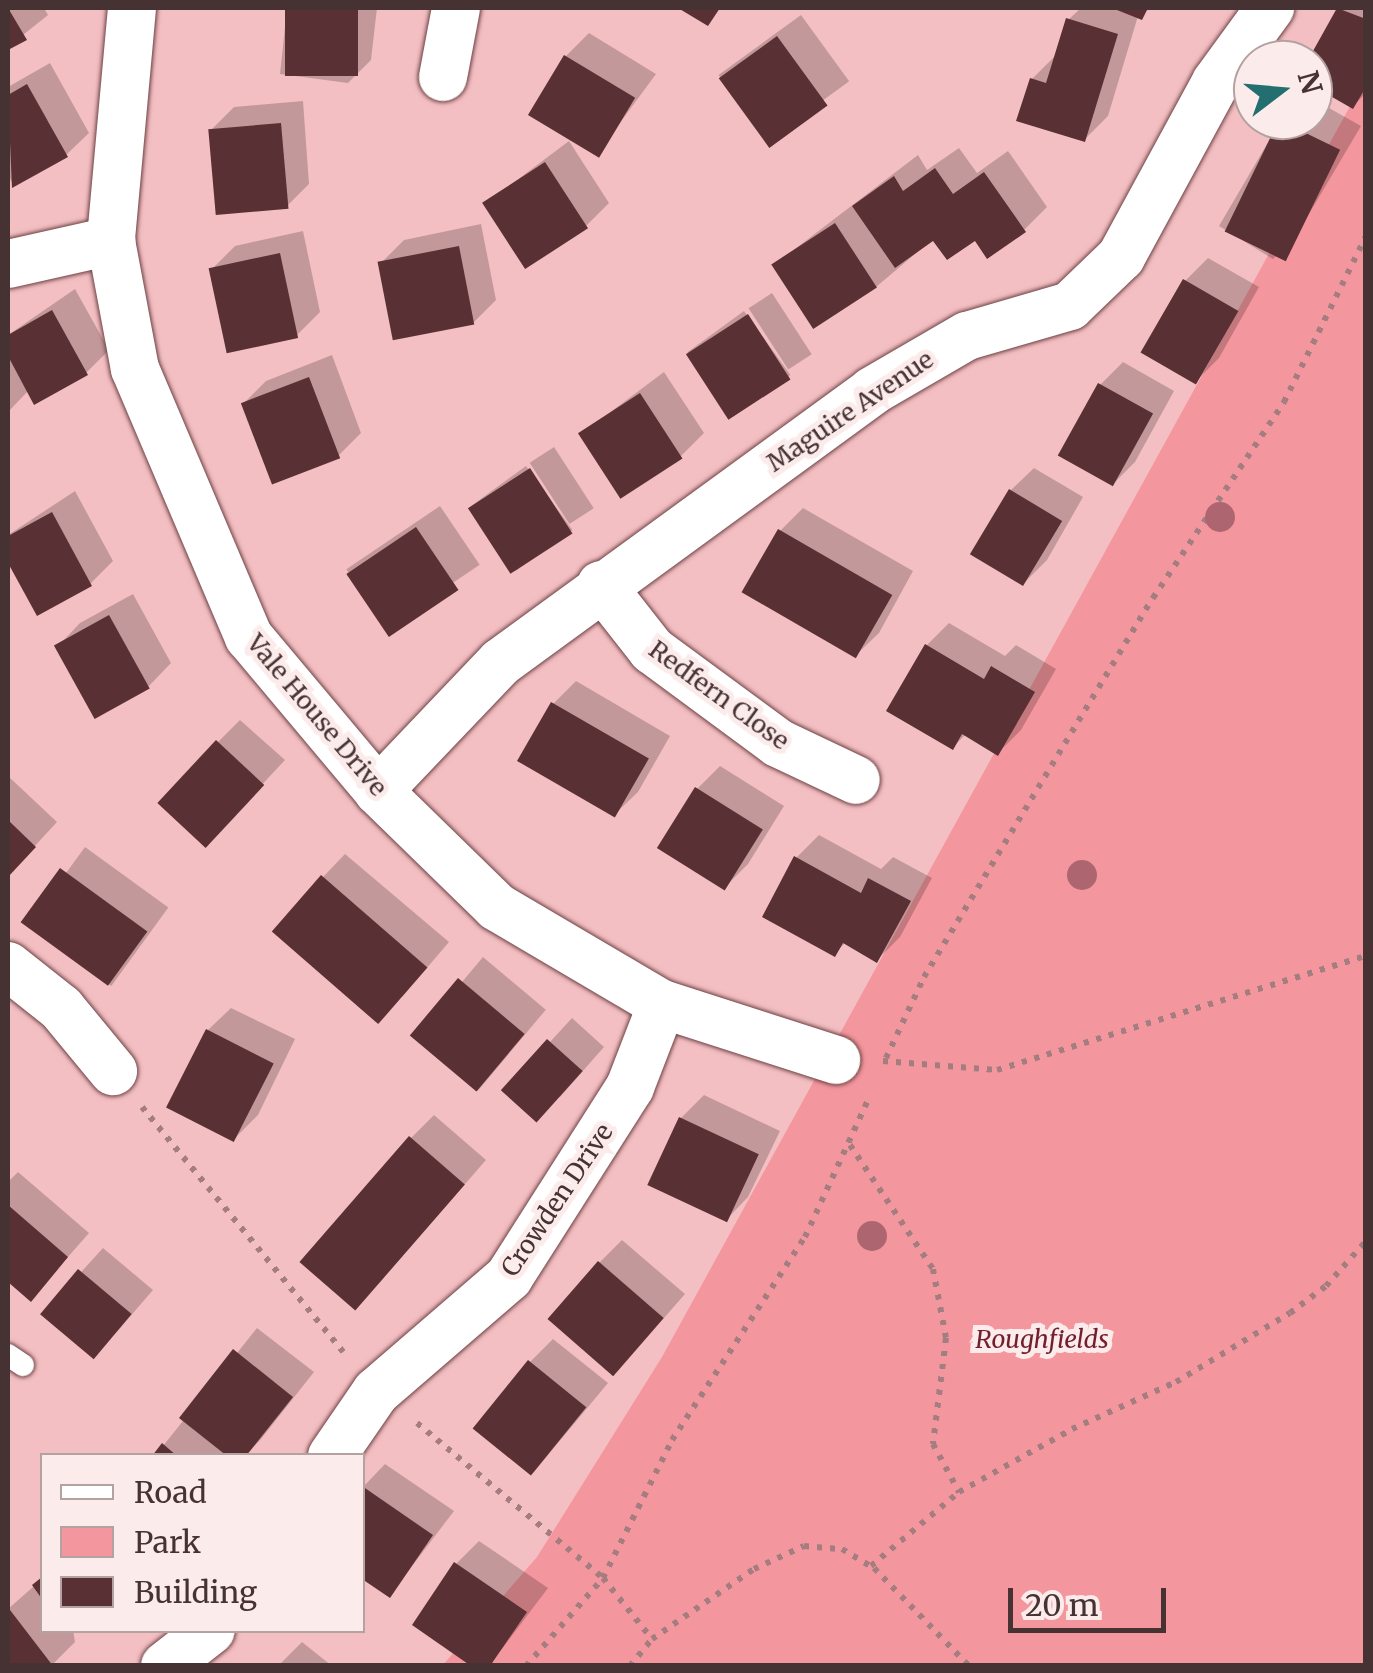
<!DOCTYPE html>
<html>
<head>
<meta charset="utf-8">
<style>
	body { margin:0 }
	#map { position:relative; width:1373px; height:1673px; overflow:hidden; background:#f4bfc2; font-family:Merriweather,serif }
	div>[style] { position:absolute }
	.green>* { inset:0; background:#f4969d }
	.shadow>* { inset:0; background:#0003; transform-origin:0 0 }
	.building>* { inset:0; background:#593033; transform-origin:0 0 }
	.path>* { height:6px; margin-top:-3px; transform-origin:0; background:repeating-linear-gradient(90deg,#a37d7f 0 5px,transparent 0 13px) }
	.roads { filter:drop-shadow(0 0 2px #6c4144) drop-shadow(0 0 2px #6c4144) }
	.lane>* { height:22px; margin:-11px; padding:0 11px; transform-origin:11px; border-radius:11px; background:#fff }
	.street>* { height:48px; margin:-24px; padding:0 24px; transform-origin:24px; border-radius:24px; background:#fff }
	.trees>* { width:30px; height:30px; margin:-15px; border-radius:50%; background:#ad6670 }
	span { translate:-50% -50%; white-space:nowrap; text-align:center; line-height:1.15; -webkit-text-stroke:10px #fcebeb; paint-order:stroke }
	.street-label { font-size:25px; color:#473233 }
	.park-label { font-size:25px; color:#731e2d; font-style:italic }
	.frame { position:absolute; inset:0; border:10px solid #473233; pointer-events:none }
	.legend { position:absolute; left:40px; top:1453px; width:325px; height:180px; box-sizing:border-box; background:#fcebeb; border:2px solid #b4a1a1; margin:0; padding:12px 18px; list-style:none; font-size:30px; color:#473233 }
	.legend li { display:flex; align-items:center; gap:20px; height:50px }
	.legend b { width:50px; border:2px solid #b4a1a1 }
	.north { position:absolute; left:1233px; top:40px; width:100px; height:100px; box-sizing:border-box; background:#fcebeb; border:2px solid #b4a1a1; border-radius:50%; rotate:74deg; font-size:28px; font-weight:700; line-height:40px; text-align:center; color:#473233 }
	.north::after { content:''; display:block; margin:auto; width:35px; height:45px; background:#236f6f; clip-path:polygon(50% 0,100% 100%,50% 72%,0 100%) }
	.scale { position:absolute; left:1008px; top:1588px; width:158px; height:45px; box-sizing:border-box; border:5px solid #473233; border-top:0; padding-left:12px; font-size:30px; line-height:35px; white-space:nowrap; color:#473233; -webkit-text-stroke:8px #fcebeb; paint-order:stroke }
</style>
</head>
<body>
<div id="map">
	<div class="green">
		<i style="clip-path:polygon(1365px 79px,1365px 1665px,442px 1666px,537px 1557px,662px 1357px)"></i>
	</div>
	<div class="shadow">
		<i style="clip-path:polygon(8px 8px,44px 8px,48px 15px,8px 47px)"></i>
		<i style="clip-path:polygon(287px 8px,377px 8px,371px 60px,348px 83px,280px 74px)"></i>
		<i style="clip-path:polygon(1081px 8px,1151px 8px,1138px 16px,1108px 116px,1085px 139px,1032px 79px,1055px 56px,1068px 20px)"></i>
		<i style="clip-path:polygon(1340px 8px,1366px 8px,1366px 93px,1353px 106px,1313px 83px,1311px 60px)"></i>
		<i style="left:801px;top:15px;width:82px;height:102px;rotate:54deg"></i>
		<i style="clip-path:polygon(589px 33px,656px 74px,597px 154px,531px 114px,566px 56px)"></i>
		<i style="clip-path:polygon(50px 63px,89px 133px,66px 155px,13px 185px,8px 174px,8px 87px)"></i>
		<i style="clip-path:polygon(1313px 99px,1361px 126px,1296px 236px,1273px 259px,1219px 226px,1281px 120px,1313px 120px)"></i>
		<i style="clip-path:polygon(303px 101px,309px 184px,286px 207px,211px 130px,234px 107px)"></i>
		<i style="clip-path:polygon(569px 141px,609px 203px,586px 226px,485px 204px)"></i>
		<i style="clip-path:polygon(959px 148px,977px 173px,1008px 151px,1047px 207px,1024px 230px,934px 238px,876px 287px,774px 265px,918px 155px,927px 170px)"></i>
		<i style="clip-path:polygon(481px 224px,496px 300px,473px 323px,381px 263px,404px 240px)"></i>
		<i style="clip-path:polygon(303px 231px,320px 312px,297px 335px,212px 269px,235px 246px)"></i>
		<i style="clip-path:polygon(1208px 258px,1259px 287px,1219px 358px,1196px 381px,1185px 281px)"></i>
		<i style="clip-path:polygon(75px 289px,109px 350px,86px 373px,29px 390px,8px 412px,8px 335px)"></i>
		<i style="left:772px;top:293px;width:73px;height:28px;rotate:57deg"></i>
		<i style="left:744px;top:311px;width:79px;height:70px;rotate:54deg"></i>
		<i style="clip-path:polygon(332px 355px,361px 433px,338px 456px,244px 403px,266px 381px)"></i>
		<i style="clip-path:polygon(1123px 362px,1174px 391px,1135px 462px,1112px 485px,1100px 385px)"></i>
		<i style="clip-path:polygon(664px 372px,704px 433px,681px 456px,581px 434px)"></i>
		<i style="left:554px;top:447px;width:73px;height:29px;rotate:57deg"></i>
		<i style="left:526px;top:466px;width:79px;height:70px;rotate:54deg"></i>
		<i style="clip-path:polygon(1034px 468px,1083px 497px,1047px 560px,1024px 583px,1011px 490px)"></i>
		<i style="clip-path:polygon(75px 491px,113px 561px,90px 584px,38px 613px,8px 558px,8px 535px)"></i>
		<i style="left:440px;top:506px;width:71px;height:113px;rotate:56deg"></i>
		<i style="clip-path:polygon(803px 508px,913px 571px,879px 633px,856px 655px,780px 531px)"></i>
		<i style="clip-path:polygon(133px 594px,171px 663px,149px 686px,58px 646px,80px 623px)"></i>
		<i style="clip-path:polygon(949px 623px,1005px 656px,1016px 645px,1056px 669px,1021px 730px,998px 753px,966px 734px,953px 747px,927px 645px)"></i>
		<i style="clip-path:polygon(576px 681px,670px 736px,638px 792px,615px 814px,553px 704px)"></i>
		<i style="clip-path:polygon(240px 720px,285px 760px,228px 821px,218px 742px)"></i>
		<i style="clip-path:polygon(720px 766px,784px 806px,748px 864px,725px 887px,697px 789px)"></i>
		<i style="clip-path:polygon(8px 776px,57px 822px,8px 875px)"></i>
		<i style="clip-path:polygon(819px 835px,881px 869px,893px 857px,932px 878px,900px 937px,877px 960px,846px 942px,834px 954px,796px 858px)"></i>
		<i style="left:85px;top:847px;width:103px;height:97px;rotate:36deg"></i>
		<i style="clip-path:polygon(345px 854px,449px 942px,402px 997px,323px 877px)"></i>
		<i style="left:483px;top:957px;width:82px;height:106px;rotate:40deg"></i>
		<i style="clip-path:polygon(231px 1008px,295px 1039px,258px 1115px,235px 1138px,208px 1030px)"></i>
		<i style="clip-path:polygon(572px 1018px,604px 1047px,560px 1097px,505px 1091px)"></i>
		<i style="clip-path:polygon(704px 1095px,780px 1131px,748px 1197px,726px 1220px,681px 1118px)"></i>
		<i style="clip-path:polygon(434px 1115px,486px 1160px,377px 1285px,411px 1138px)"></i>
		<i style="clip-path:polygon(18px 1172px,89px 1233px,31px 1299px,8px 1279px,8px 1182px)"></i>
		<i style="clip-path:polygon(622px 1240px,685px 1294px,616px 1373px,599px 1263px)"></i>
		<i style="clip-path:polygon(103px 1248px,153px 1290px,115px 1334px,43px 1314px)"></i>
		<i style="clip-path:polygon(257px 1328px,314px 1372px,261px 1439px,245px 1456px,155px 1456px)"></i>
		<i style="clip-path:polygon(553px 1339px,608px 1383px,533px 1473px,530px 1362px)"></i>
		<i style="clip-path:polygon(385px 1464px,454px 1511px,390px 1595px,363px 1487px)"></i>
		<i style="clip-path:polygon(479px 1541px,548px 1588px,489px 1666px,456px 1564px)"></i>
		<i style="clip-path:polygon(42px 1579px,42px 1630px,73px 1630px,75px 1642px,51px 1666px,8px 1666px,8px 1609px)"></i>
		<i style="clip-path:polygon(302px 1642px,332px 1666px,278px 1666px)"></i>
	</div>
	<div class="building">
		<i style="clip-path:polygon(8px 8px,27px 40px,8px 50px)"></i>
		<i style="left:285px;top:8px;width:73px;height:68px"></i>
		<i style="clip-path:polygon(678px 8px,720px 8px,708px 26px)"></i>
		<i style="clip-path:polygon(1112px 8px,1148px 8px,1142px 20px)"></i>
		<i style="clip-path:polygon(1337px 8px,1366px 19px,1366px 87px,1353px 109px,1313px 86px,1313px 60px,1308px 60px)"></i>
		<i style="clip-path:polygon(1066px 18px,1118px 34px,1085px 142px,1016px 121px,1030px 78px,1046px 83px)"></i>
		<i style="left:777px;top:36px;width:86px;height:72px;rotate:54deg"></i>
		<i style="left:564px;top:55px;width:83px;height:70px;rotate:31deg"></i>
		<i style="clip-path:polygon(27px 84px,68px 157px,12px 188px,8px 95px)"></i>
		<i style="left:1279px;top:120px;width:68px;height:124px;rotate:26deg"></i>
		<i style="left:281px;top:123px;width:86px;height:73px;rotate:85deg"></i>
		<i style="left:545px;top:162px;width:79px;height:75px;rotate:57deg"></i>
		<i style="clip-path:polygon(935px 168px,953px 194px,984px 172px,1026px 232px,987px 259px,975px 241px,947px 260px,933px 241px,895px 268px,852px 206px,894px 176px,903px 191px)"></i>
		<i style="left:835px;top:223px;width:77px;height:76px;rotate:57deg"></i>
		<i style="left:459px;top:246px;width:80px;height:83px;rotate:79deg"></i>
		<i style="left:280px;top:253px;width:87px;height:73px;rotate:78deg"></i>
		<i style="left:1183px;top:279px;width:64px;height:85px;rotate:30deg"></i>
		<i style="clip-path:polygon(52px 310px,88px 375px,34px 405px,8px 356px,8px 335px)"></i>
		<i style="left:748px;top:314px;width:78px;height:74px;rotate:57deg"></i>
		<i style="left:309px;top:377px;width:87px;height:73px;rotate:69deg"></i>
		<i style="left:1098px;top:383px;width:63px;height:83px;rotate:29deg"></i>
		<i style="left:640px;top:393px;width:78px;height:74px;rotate:57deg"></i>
		<i style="left:530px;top:468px;width:78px;height:74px;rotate:57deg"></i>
		<i style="left:1009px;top:489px;width:62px;height:76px;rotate:31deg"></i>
		<i style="clip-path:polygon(52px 512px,92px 586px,37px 616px,8px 563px,8px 536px)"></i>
		<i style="left:416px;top:527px;width:76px;height:84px;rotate:56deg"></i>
		<i style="left:778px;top:529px;width:132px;height:73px;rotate:30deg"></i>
		<i style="left:109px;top:615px;width:84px;height:63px;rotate:61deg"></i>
		<i style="clip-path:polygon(925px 644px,984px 679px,991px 666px,1035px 692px,998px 756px,962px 734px,953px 750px,886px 711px)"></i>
		<i style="left:551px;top:702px;width:113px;height:68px;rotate:30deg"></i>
		<i style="left:216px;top:740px;width:66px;height:86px;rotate:43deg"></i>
		<i style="left:695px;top:787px;width:80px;height:72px;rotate:32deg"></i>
		<i style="clip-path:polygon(8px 820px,36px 847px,8px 877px)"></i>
		<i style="clip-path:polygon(794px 856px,861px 893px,868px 878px,911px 901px,877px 963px,843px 943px,835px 957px,762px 917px)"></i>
		<i style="left:60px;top:868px;width:108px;height:67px;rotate:36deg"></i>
		<i style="left:321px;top:875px;width:141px;height:75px;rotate:41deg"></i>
		<i style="left:458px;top:978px;width:87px;height:75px;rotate:40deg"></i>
		<i style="left:206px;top:1029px;width:76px;height:88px;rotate:27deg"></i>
		<i style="left:547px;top:1039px;width:48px;height:69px;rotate:42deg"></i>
		<i style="left:679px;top:1117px;width:88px;height:75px;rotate:25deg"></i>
		<i style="left:409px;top:1136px;width:74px;height:167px;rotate:41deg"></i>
		<i style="clip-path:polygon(8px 1205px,68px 1257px,31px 1302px,8px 1282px)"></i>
		<i style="left:598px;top:1261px;width:87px;height:77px;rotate:41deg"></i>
		<i style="left:78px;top:1269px;width:70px;height:59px;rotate:40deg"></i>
		<i style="clip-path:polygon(233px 1349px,293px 1397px,246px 1456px,227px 1456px,179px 1418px)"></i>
		<i style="left:528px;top:1360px;width:75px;height:88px;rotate:39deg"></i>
		<i style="clip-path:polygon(162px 1443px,177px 1456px,152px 1456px)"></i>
		<i style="clip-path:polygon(362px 1486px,433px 1535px,390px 1598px,362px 1579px)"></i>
		<i style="clip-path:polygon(454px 1562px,527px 1612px,490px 1666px,471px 1666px,412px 1625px)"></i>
		<i style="clip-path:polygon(42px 1577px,42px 1599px,32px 1585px)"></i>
		<i style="clip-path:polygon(10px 1610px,53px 1666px,8px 1666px)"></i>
	</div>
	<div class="path">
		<i style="left:886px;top:1058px;width:89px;rotate:-64.9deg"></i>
		<i style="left:924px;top:977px;width:443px;rotate:-58.9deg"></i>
		<i style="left:1153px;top:598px;width:236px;rotate:-56.2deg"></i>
		<i style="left:1284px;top:402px;width:185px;rotate:-63.7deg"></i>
		<i style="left:883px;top:1061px;width:114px;rotate:4.5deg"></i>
		<i style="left:997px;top:1070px;width:386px;rotate:-17.2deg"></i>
		<i style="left:142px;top:1107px;width:317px;rotate:50.6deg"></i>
		<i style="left:850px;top:1145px;width:149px;rotate:56.2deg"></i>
		<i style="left:933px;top:1269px;width:70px;rotate:79.3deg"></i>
		<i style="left:946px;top:1338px;width:107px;rotate:97deg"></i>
		<i style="left:933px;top:1444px;width:55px;rotate:61.6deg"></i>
		<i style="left:417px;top:1423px;width:242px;rotate:39.8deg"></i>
		<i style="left:603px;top:1578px;width:78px;rotate:51.2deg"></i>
		<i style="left:652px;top:1639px;width:124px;rotate:-34.5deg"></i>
		<i style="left:754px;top:1569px;width:55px;rotate:-24.7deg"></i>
		<i style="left:804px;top:1546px;width:38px;rotate:5deg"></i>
		<i style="left:842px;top:1549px;width:37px;rotate:31deg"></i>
		<i style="left:874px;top:1568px;width:136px;rotate:45.9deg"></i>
		<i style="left:871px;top:1566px;width:115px;rotate:-40.1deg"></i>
		<i style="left:959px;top:1492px;width:129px;rotate:-29.1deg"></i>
		<i style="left:1072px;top:1429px;width:114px;rotate:-24.3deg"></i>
		<i style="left:1176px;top:1382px;width:133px;rotate:-31.2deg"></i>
		<i style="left:1290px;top:1313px;width:45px;rotate:-36.9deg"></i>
		<i style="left:1326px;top:1286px;width:60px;rotate:-48.4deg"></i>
		<i style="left:526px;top:1666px;width:117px;rotate:-48.8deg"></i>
		<i style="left:603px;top:1578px;width:154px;rotate:-63.4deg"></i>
		<i style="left:672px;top:1440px;width:243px;rotate:-56.8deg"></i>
		<i style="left:805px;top:1237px;width:153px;rotate:-65.3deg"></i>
		<i style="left:630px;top:1666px;width:35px;rotate:-51deg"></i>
	</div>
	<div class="roads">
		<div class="lane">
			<i style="left:8px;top:1355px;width:18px;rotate:34deg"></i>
		</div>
		<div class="street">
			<i style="left:132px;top:8px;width:234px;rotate:95.2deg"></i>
			<i style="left:111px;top:241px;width:130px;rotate:79.4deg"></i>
			<i style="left:135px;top:369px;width:291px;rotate:67deg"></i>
			<i style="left:249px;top:637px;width:201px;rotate:50deg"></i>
			<i style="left:378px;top:791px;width:166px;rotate:44.3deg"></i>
			<i style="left:497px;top:907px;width:191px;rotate:30.5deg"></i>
			<i style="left:662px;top:1004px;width:183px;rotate:17.8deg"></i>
			<i style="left:443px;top:77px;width:70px;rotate:-79.3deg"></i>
			<i style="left:8px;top:264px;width:106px;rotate:-12.6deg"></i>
			<i style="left:601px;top:585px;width:83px;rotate:51.9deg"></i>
			<i style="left:652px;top:650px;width:157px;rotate:36.4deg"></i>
			<i style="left:778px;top:743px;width:86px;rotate:25.4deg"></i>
			<i style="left:378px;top:791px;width:178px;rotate:-46.4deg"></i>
			<i style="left:501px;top:662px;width:459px;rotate:-36.1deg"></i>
			<i style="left:872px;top:391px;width:110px;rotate:-30.1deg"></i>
			<i style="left:967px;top:336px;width:107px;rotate:-16.2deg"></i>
			<i style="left:1070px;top:306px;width:71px;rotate:-43.9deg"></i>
			<i style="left:1121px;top:257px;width:199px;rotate:-61.5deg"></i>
			<i style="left:1216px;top:82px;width:92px;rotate:-53.9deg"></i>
			<i style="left:8px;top:966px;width:68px;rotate:38.4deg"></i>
			<i style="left:61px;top:1008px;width:82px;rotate:50.5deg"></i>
			<i style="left:332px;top:1456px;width:78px;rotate:-55.5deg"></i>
			<i style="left:376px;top:1392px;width:176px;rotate:-40.8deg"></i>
			<i style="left:509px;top:1277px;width:225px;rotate:-57.5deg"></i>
			<i style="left:630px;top:1087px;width:89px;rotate:-68.9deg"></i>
			<i style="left:165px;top:1666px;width:58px;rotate:-38deg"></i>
		</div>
	</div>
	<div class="trees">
		<i style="left:1220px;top:517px"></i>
		<i style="left:1082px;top:875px"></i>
		<i style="left:872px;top:1236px"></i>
	</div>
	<div class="street-label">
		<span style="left:850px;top:411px;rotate:-34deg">Maguire Avenue</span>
		<span style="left:719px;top:695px;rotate:36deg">Redfern Close</span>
		<span style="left:317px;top:715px;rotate:50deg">Vale House Drive</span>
		<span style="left:557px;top:1200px;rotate:-56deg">Crowden Drive</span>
	</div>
	<div class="park-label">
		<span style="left:1042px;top:1339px">Roughfields</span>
	</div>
	<div class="frame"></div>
	<ul class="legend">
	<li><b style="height:12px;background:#fff"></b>Road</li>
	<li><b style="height:28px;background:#f4969d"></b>Park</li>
	<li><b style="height:28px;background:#593033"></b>Building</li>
	</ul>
	<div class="north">N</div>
	<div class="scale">20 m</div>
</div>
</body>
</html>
